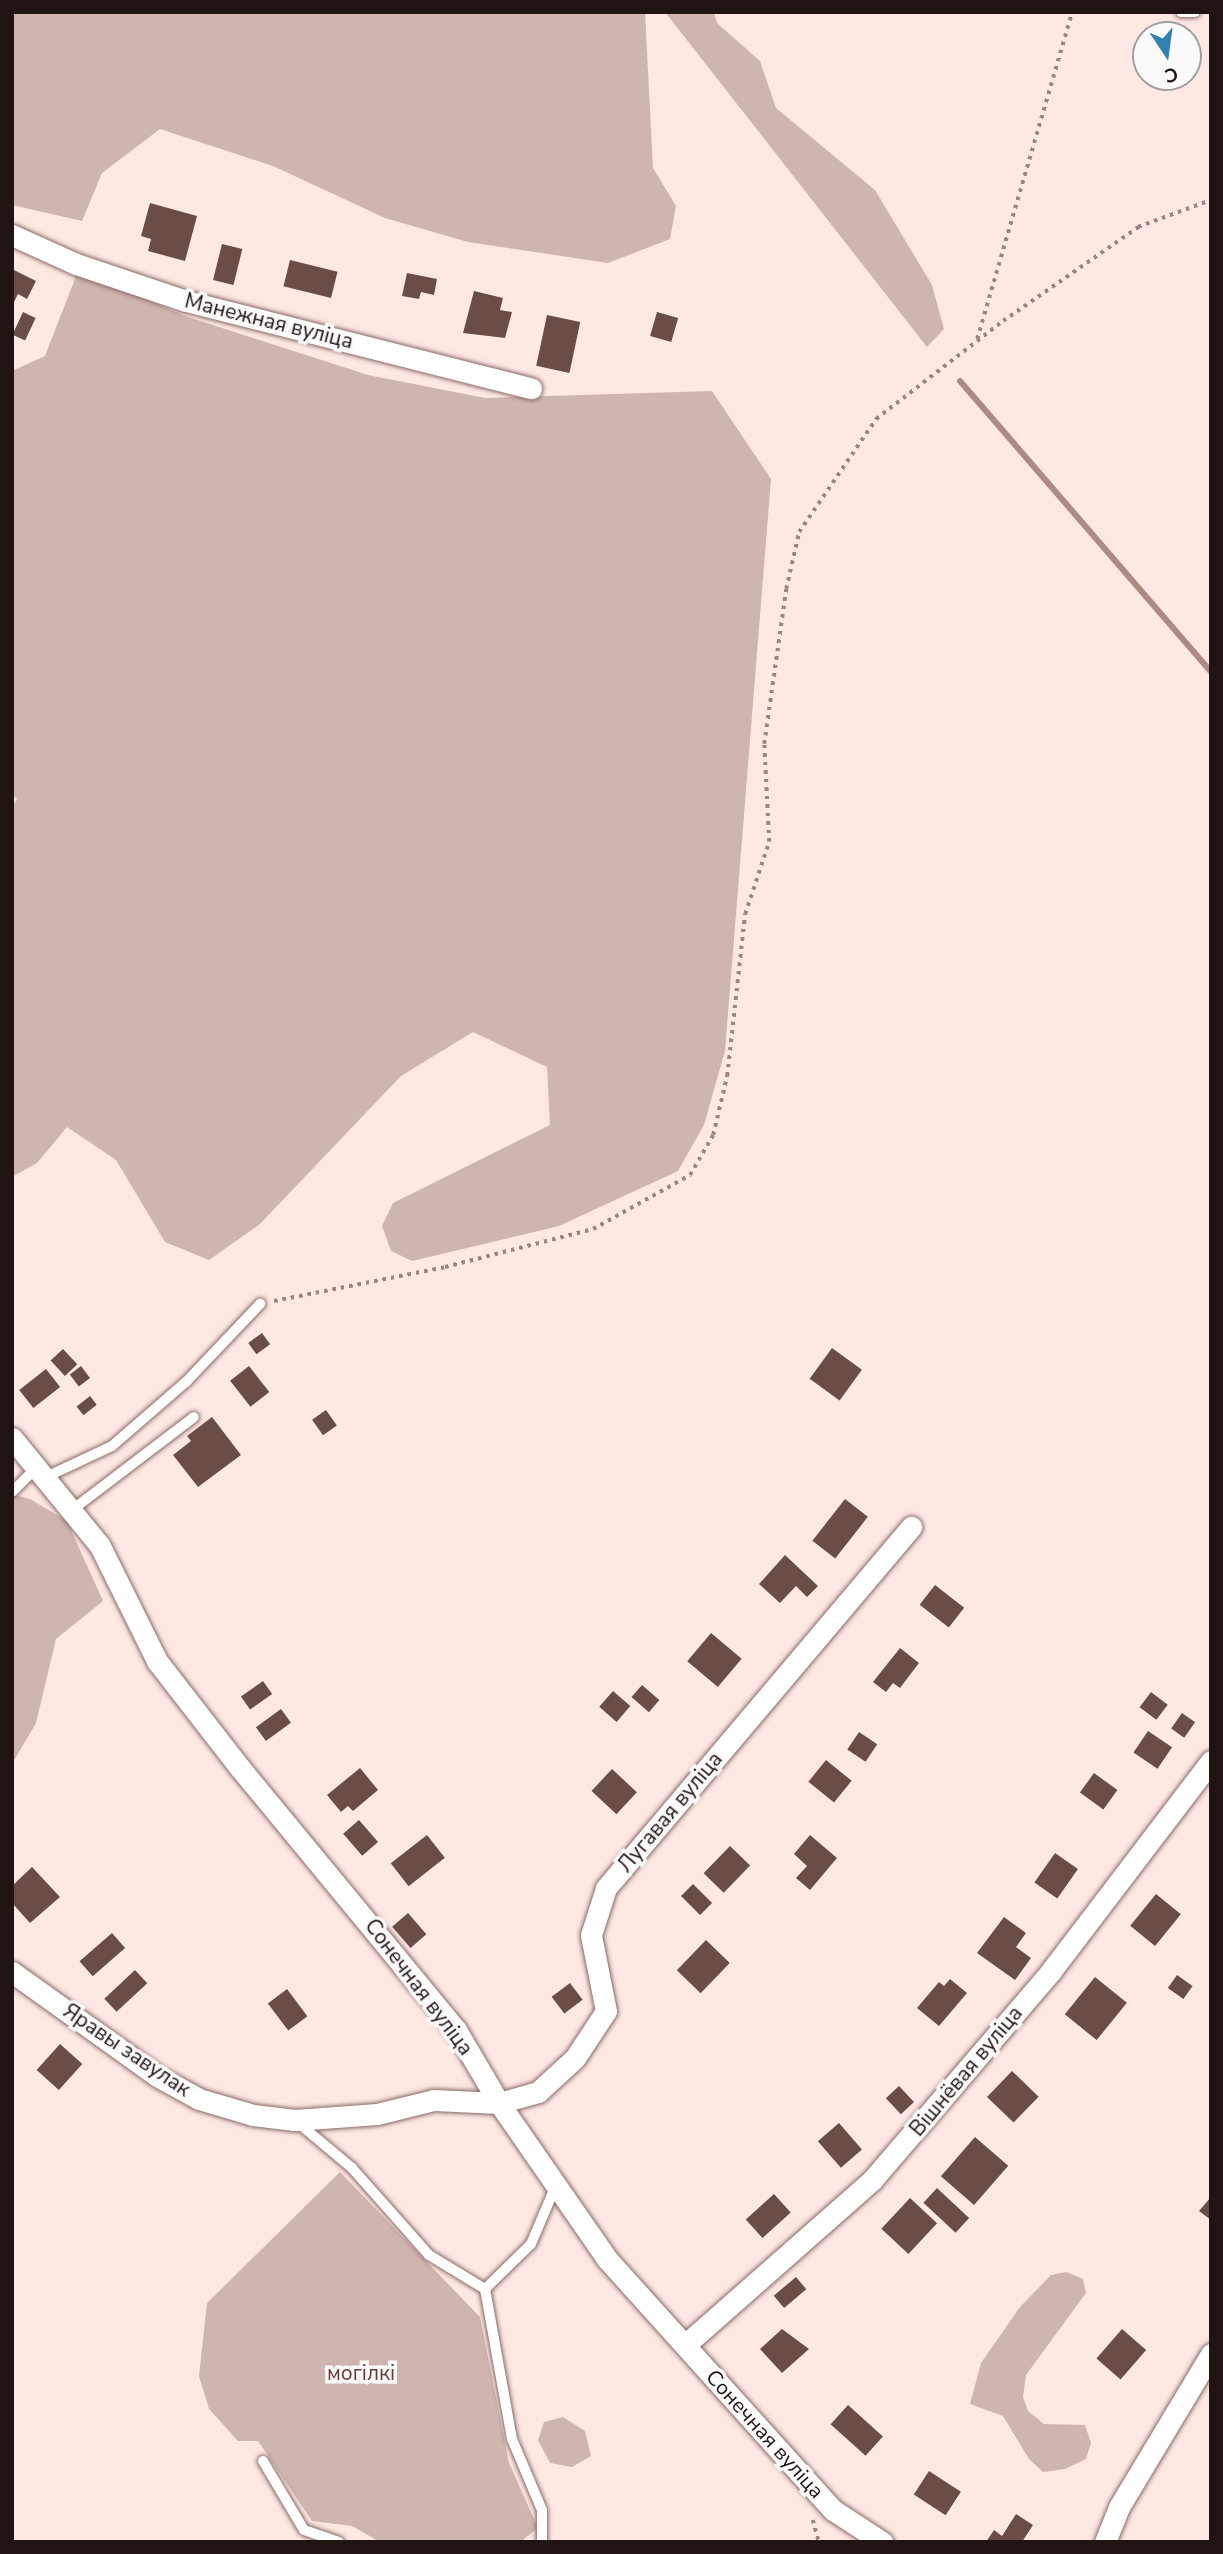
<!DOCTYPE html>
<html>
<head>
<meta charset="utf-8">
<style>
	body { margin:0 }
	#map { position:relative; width:1223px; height:2554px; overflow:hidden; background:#fde8e4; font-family:"Nunito Sans",sans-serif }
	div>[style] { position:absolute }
	.green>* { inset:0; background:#cfb5b0 }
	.stream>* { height:6px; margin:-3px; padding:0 3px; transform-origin:3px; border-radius:3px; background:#ad8a84 }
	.building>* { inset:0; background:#6a4d47; transform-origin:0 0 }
	.path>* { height:3.5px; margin-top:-1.75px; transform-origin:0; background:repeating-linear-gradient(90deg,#978683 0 3.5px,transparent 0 8.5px) }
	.roads { filter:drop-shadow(0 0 2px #8a6b65) drop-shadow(0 0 2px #8a6b65) }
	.service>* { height:10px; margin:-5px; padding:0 5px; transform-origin:5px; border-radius:5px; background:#fff }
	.minor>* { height:21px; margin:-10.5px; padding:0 10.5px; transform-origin:10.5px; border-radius:10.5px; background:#fff }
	span { translate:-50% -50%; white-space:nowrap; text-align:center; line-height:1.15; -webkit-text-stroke:7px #fafafa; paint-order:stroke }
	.street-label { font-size:21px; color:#1f1411 }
	.park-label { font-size:21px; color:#6d3a32 }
	.frame { position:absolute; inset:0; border:14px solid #1f1411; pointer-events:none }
	.north { position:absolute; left:1132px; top:21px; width:70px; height:70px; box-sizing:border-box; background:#fafafa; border:2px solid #a29e9d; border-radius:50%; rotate:167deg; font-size:19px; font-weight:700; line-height:28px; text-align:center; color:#1f1411 }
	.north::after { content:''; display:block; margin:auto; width:24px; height:32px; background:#3281b3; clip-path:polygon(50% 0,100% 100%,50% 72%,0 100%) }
</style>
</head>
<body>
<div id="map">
	<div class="green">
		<i style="clip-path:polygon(12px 12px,645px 12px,653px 168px,676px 206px,670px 239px,608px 263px,468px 242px,385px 218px,273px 166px,160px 129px,102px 173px,82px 221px,12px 205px)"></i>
		<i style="clip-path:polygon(665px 12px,714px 12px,717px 23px,760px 61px,776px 108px,875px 190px,932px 285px,944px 329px,927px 347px)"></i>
		<i style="clip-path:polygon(78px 271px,188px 317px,368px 375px,485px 398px,712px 391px,771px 479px,725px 1051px,704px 1125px,678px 1171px,559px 1226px,412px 1261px,391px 1251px,382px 1226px,393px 1203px,550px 1125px,547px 1067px,473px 1032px,401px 1076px,259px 1225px,209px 1260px,165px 1242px,116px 1160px,67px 1127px,37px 1163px,12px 1177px,12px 807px,17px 799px,12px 795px,12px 371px,45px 356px)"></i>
		<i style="clip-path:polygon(12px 1494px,30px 1499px,67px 1521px,103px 1601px,56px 1639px,36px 1723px,12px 1764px)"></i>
		<i style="clip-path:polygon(340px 2172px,480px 2317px,509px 2463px,538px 2528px,520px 2542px,380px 2542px,352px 2526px,312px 2521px,258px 2441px,238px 2441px,209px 2409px,199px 2376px,207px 2303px)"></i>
		<i style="clip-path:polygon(1066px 2272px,1083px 2279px,1086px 2293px,1026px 2375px,1023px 2397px,1028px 2411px,1044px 2424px,1085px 2425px,1091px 2443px,1086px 2459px,1065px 2469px,1043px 2472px,1029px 2459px,1003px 2416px,970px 2404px,981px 2363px,1020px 2307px,1051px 2275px)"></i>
		<i style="clip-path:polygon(563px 2417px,585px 2431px,591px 2456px,572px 2467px,550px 2463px,538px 2440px,544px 2422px)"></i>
	</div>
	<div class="stream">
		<i style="left:960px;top:381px;width:384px;rotate:49.2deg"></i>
	</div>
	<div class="building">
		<i style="clip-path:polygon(150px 203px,197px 216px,185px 261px,148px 251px,151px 239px,141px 236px)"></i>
		<i style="left:222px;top:244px;width:21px;height:37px;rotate:14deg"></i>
		<i style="left:290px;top:260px;width:49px;height:27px;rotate:14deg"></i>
		<i style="clip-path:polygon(12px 269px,36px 281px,27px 299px,18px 294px,12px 306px)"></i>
		<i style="clip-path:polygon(407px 273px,437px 279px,434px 295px,421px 292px,419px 299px,402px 296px)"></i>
		<i style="clip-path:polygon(474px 291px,503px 298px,500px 310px,512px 312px,505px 338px,463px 333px)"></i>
		<i style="left:23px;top:312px;width:14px;height:25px;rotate:25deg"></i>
		<i style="left:657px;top:312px;width:22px;height:25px;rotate:16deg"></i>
		<i style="left:547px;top:315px;width:34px;height:52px;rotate:12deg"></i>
		<i style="left:262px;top:1333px;width:14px;height:17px;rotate:54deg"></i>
		<i style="left:832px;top:1348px;width:37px;height:38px;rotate:36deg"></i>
		<i style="left:63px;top:1349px;width:21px;height:17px;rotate:47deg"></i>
		<i style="left:81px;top:1366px;width:15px;height:14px;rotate:53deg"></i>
		<i style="left:249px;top:1366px;width:33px;height:24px;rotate:52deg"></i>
		<i style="left:46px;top:1369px;width:23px;height:34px;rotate:52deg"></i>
		<i style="left:90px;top:1396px;width:11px;height:17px;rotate:52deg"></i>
		<i style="left:326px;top:1410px;width:19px;height:17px;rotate:55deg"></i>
		<i style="clip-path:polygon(212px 1417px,241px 1455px,198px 1487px,173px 1455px,191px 1441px,187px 1436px)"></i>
		<i style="left:845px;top:1499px;width:29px;height:53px;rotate:38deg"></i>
		<i style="clip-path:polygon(785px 1555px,818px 1586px,807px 1597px,796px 1586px,780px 1603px,759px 1584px)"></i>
		<i style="left:935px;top:1585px;width:37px;height:25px;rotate:38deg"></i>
		<i style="left:711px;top:1633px;width:40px;height:37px;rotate:40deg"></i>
		<i style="clip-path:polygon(900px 1648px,919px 1663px,900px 1688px,893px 1683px,886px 1692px,873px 1682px)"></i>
		<i style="left:263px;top:1681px;width:16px;height:27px;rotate:55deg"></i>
		<i style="left:642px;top:1685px;width:23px;height:16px;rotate:41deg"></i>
		<i style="left:613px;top:1691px;width:23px;height:21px;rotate:41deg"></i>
		<i style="left:1151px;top:1692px;width:21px;height:19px;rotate:37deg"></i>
		<i style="left:281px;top:1709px;width:17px;height:31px;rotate:54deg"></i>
		<i style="left:1182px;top:1713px;width:16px;height:19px;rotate:35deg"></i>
		<i style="left:1148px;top:1731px;width:29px;height:26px;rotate:34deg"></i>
		<i style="left:859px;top:1732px;width:22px;height:21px;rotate:34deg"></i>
		<i style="left:826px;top:1760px;width:33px;height:28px;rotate:39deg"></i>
		<i style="clip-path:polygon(360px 1768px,378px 1790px,353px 1811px,348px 1806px,341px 1812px,327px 1795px)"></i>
		<i style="left:612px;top:1769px;width:34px;height:30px;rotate:43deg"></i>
		<i style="left:1094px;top:1773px;width:29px;height:24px;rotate:36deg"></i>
		<i style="left:359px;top:1820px;width:29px;height:21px;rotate:49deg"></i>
		<i style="left:427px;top:1835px;width:29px;height:46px;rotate:52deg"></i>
		<i style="clip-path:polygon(810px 1835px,837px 1858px,810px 1890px,796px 1878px,807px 1866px,794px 1854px)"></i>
		<i style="left:730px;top:1846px;width:28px;height:38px;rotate:44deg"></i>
		<i style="left:1055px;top:1853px;width:28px;height:36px;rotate:35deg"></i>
		<i style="clip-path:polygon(32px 1867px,60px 1897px,30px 1923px,12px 1903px,12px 1886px)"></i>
		<i style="left:693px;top:1884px;width:27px;height:17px;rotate:45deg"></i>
		<i style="left:1156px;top:1894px;width:32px;height:41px;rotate:39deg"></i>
		<i style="left:408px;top:1913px;width:28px;height:21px;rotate:49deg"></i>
		<i style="clip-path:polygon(1004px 1917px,1026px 1933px,1016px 1947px,1031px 1958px,1015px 1980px,977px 1953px)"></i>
		<i style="left:112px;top:1933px;width:20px;height:43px;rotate:49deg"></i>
		<i style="left:706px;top:1940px;width:33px;height:42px;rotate:44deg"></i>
		<i style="left:135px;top:1970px;width:18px;height:42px;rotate:47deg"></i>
		<i style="left:1177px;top:1975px;width:19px;height:16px;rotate:35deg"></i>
		<i style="left:1095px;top:1977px;width:41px;height:48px;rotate:39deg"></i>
		<i style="clip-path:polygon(950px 1979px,967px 1993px,939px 2026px,917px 2008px,939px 1982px,944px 1986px)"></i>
		<i style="left:570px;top:1983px;width:21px;height:23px;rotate:53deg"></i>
		<i style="left:287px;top:1989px;width:34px;height:24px;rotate:53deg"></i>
		<i style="left:60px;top:2044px;width:30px;height:35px;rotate:42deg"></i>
		<i style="left:1012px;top:2071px;width:37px;height:36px;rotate:44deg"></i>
		<i style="left:899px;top:2086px;width:22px;height:18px;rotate:47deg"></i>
		<i style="left:839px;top:2123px;width:35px;height:28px;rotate:49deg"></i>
		<i style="left:975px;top:2137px;width:44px;height:52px;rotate:41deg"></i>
		<i style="left:937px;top:2188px;width:44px;height:20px;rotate:43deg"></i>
		<i style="left:774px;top:2194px;width:25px;height:38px;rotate:48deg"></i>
		<i style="clip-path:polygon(1211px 2197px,1211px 2220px,1199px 2211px)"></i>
		<i style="left:910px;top:2198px;width:37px;height:42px;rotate:43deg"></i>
		<i style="left:796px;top:2277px;width:16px;height:29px;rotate:50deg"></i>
		<i style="clip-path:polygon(782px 2329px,809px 2349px,782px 2373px,760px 2349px)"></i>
		<i style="left:1122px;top:2329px;width:32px;height:39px;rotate:41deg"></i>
		<i style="left:848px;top:2405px;width:47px;height:26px;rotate:42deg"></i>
		<i style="left:929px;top:2471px;width:38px;height:28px;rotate:33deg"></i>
		<i style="clip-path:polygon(1016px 2514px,1033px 2525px,1022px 2542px,986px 2542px,994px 2530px,1002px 2536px)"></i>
	</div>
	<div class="path">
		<i style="left:977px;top:339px;width:341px;rotate:-73.8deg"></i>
		<i style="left:274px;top:1301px;width:174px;rotate:-11.2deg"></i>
		<i style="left:445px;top:1267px;width:153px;rotate:-14.4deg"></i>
		<i style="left:593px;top:1229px;width:111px;rotate:-29.1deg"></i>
		<i style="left:690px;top:1175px;width:46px;rotate:-60.1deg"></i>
		<i style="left:713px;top:1135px;width:61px;rotate:-76.7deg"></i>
		<i style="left:727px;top:1076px;width:163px;rotate:-83.7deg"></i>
		<i style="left:745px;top:914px;width:76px;rotate:-71.6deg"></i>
		<i style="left:769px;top:842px;width:98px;rotate:-92.9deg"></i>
		<i style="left:764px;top:744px;width:157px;rotate:-81.9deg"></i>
		<i style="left:786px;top:589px;width:58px;rotate:-77.2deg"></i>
		<i style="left:799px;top:532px;width:137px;rotate:-55.7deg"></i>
		<i style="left:876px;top:419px;width:160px;rotate:-37.7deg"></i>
		<i style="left:1003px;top:321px;width:165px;rotate:-34.8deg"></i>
		<i style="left:1138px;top:227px;width:78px;rotate:-20.3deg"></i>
		<i style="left:813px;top:2520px;width:23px;rotate:75deg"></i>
	</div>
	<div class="roads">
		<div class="service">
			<i style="left:1181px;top:12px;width:14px"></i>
			<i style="left:46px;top:1477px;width:73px;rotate:-25.2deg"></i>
			<i style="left:112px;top:1446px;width:98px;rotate:-40.9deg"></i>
			<i style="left:186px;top:1382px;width:108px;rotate:-46.5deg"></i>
			<i style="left:12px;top:1492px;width:34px;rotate:-45deg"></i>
			<i style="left:72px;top:1510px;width:153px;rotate:-37.3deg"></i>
			<i style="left:297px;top:2122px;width:72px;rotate:39.9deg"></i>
			<i style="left:352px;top:2168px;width:116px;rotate:48.5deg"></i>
			<i style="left:429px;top:2255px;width:66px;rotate:31.3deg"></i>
			<i style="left:485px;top:2289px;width:152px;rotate:79.8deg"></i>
			<i style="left:512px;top:2439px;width:77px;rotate:67.1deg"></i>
			<i style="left:542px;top:2510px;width:32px;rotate:90deg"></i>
			<i style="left:485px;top:2289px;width:64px;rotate:-44.4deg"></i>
			<i style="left:531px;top:2244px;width:64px;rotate:-67deg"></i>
			<i style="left:263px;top:2461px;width:80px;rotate:59.3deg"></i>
			<i style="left:304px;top:2530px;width:37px;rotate:19deg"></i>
		</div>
		<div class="minor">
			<i style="left:12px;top:235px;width:70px;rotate:24.4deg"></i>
			<i style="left:76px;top:264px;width:116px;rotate:18.6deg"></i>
			<i style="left:186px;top:301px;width:356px;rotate:14.2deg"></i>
			<i style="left:12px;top:1438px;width:139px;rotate:50.8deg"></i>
			<i style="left:100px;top:1546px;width:128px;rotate:63.6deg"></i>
			<i style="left:157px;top:1661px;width:135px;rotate:52.2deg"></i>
			<i style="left:240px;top:1768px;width:340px;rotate:50.5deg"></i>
			<i style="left:456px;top:2030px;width:85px;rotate:59.5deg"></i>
			<i style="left:499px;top:2103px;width:190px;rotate:55.3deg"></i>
			<i style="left:607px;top:2259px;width:338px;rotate:48deg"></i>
			<i style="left:833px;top:2510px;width:59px;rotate:33.1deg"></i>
			<i style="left:12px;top:1972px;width:178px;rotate:35.6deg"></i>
			<i style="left:157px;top:2076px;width:48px;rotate:28.7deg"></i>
			<i style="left:199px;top:2099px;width:56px;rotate:16.5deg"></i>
			<i style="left:253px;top:2115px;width:42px;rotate:6.8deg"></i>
			<i style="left:295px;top:2120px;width:82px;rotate:-4.2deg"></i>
			<i style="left:377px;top:2114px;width:59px;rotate:-13.8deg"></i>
			<i style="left:434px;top:2100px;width:65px;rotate:2.6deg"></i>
			<i style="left:499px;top:2103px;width:41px;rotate:-15.8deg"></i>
			<i style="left:538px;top:2092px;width:50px;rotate:-42.6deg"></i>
			<i style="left:575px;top:2058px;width:56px;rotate:-56.6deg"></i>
			<i style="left:606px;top:2011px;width:77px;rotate:-101.2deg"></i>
			<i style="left:591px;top:1935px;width:49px;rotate:-72.3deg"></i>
			<i style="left:606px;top:1888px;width:473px;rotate:-49.8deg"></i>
			<i style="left:685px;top:2345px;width:251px;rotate:-41.4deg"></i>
			<i style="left:873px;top:2179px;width:274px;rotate:-49.4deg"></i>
			<i style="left:1051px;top:1971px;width:264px;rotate:-52.7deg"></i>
			<i style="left:1105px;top:2542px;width:38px;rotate:-68deg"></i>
			<i style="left:1119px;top:2507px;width:179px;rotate:-59deg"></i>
		</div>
	</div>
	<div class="street-label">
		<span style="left:269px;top:321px;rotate:14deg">Манежная вуліца</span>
		<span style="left:670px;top:1812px;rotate:-50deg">Лугавая вуліца</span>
		<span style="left:419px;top:1987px;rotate:53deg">Сонечная вуліца</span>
		<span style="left:127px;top:2050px;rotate:34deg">Яравы завулак</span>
		<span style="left:966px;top:2071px;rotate:-50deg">Вішнёвая вуліца</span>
		<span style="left:765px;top:2434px;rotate:48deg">Сонечная вуліца</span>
	</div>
	<div class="park-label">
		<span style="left:361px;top:2373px">могілкі</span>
	</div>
	<div class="frame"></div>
	<div class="north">С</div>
</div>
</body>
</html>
